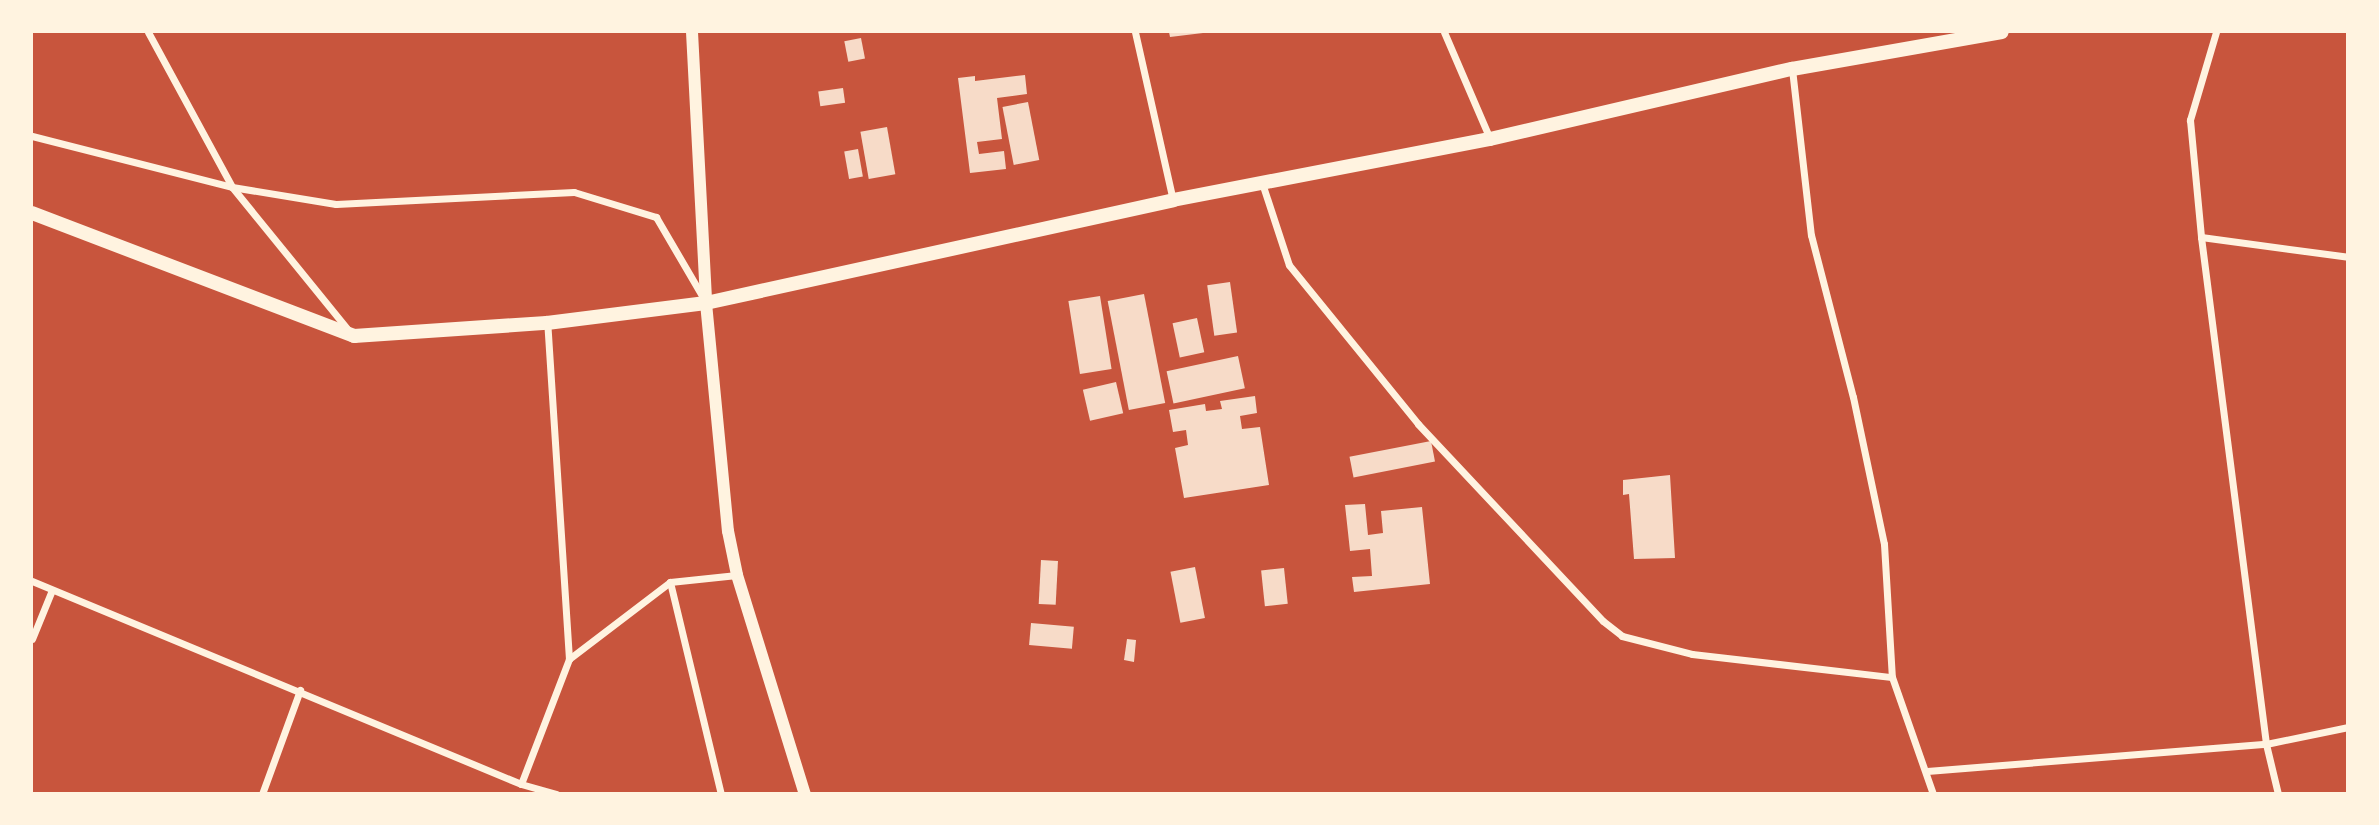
<!DOCTYPE html>
<html>
<head>
<meta charset="utf-8">
<style>
	body { margin:0 }
	#map { position:relative; width:2379px; height:825px; overflow:hidden; background:#c8553d; font-family:"Golos Text",sans-serif }
	div>[style] { position:absolute }
	.building>* { inset:0; background:#f7dbc8; transform-origin:0 0 }
	.minor>* { height:7px; margin:-3.5px; padding:0 3.5px; transform-origin:3.5px; border-radius:3.5px; background:#fff3e0 }
	.tertiary>* { height:12px; margin:-6px; padding:0 6px; transform-origin:6px; border-radius:6px; background:#fff3e0 }
	.secondary>* { height:14px; margin:-7px; padding:0 7px; transform-origin:7px; border-radius:7px; background:#fff3e0 }
	span { translate:-50% -50%; white-space:nowrap; text-align:center; line-height:1.15; -webkit-text-stroke:7px #fff3e0; paint-order:stroke }
	.frame { position:absolute; inset:0; border:33px solid #fff3e0; pointer-events:none }
</style>
</head>
<body>
<div id="map">
	<div class="building">
		<i style="clip-path:polygon(1169px 32px,1203px 32px,1203px 33px,1170px 37px)"></i>
		<i style="left:861px;top:38px;width:21px;height:17px;rotate:79deg"></i>
		<i style="clip-path:polygon(1025px 75px,1027px 94px,997px 98px,1002px 139px,977px 142px,979px 154px,1004px 151px,1006px 169px,970px 173px,958px 78px,975px 76px,975px 81px)"></i>
		<i style="left:843px;top:88px;width:15px;height:25px;rotate:82deg"></i>
		<i style="left:1028px;top:102px;width:59px;height:26px;rotate:79deg"></i>
		<i style="left:887px;top:127px;width:48px;height:27px;rotate:80deg"></i>
		<i style="left:858px;top:149px;width:28px;height:14px;rotate:80deg"></i>
		<i style="left:1230px;top:282px;width:51px;height:23px;rotate:82deg"></i>
		<i style="left:1144px;top:294px;width:111px;height:37px;rotate:79deg"></i>
		<i style="left:1100px;top:296px;width:74px;height:32px;rotate:81deg"></i>
		<i style="left:1197px;top:318px;width:35px;height:25px;rotate:78deg"></i>
		<i style="left:1238px;top:356px;width:33px;height:73px;rotate:78deg"></i>
		<i style="left:1116px;top:382px;width:32px;height:34px;rotate:77deg"></i>
		<i style="clip-path:polygon(1255px 396px,1257px 413px,1240px 416px,1242px 429px,1260px 427px,1269px 485px,1184px 498px,1175px 448px,1188px 445px,1186px 430px,1173px 432px,1169px 410px,1205px 404px,1206px 411px,1222px 409px,1220px 401px)"></i>
		<i style="left:1431px;top:441px;width:21px;height:83px;rotate:79deg"></i>
		<i style="clip-path:polygon(1670px 475px,1675px 558px,1634px 559px,1629px 494px,1623px 495px,1623px 480px)"></i>
		<i style="clip-path:polygon(1365px 504px,1368px 535px,1383px 533px,1381px 511px,1422px 507px,1430px 584px,1354px 592px,1352px 577px,1372px 576px,1370px 549px,1350px 551px,1345px 505px)"></i>
		<i style="left:1041px;top:560px;width:17px;height:44px;rotate:3deg"></i>
		<i style="left:1195px;top:567px;width:52px;height:25px;rotate:79deg"></i>
		<i style="left:1284px;top:568px;width:36px;height:23px;rotate:84deg"></i>
		<i style="left:1031px;top:623px;width:43px;height:22px;rotate:5deg"></i>
		<i style="clip-path:polygon(1127px 639px,1136px 640px,1134px 662px,1124px 660px)"></i>
	</div>
	<div class="minor">
		<i style="left:148px;top:32px;width:176px;rotate:61.5deg"></i>
		<i style="left:232px;top:187px;width:186px;rotate:50.9deg"></i>
		<i style="left:1135px;top:32px;width:172px;rotate:77.3deg"></i>
		<i style="left:1444px;top:32px;width:116px;rotate:66.7deg"></i>
		<i style="left:2216px;top:32px;width:92px;rotate:106.5deg"></i>
		<i style="left:2190px;top:120px;width:118px;rotate:84.6deg"></i>
		<i style="left:2201px;top:237px;width:511px;rotate:82.69deg"></i>
		<i style="left:2266px;top:744px;width:51px;rotate:76.5deg"></i>
		<i style="left:1792px;top:69px;width:167px;rotate:83.5deg"></i>
		<i style="left:1811px;top:235px;width:167px;rotate:75.5deg"></i>
		<i style="left:1853px;top:397px;width:150px;rotate:78.1deg"></i>
		<i style="left:1884px;top:544px;width:133px;rotate:86.6deg"></i>
		<i style="left:1892px;top:677px;width:124px;rotate:70.7deg"></i>
		<i style="left:32px;top:136px;width:206px;rotate:14.3deg"></i>
		<i style="left:232px;top:187px;width:105px;rotate:9.3deg"></i>
		<i style="left:336px;top:204px;width:238px;rotate:-2.9deg"></i>
		<i style="left:574px;top:192px;width:86px;rotate:17deg"></i>
		<i style="left:656px;top:217px;width:95px;rotate:59.7deg"></i>
		<i style="left:1262px;top:183px;width:86px;rotate:71.8deg"></i>
		<i style="left:1289px;top:265px;width:205px;rotate:50.9deg"></i>
		<i style="left:1418px;top:424px;width:270px;rotate:46.8deg"></i>
		<i style="left:1603px;top:621px;width:24px;rotate:38deg"></i>
		<i style="left:1622px;top:636px;width:72px;rotate:14.4deg"></i>
		<i style="left:1692px;top:654px;width:201px;rotate:6.6deg"></i>
		<i style="left:2201px;top:237px;width:148px;rotate:7.7deg"></i>
		<i style="left:32px;top:581px;width:529px;rotate:22.54deg"></i>
		<i style="left:521px;top:784px;width:37px;rotate:16deg"></i>
		<i style="left:670px;top:582px;width:218px;rotate:76.5deg"></i>
		<i style="left:32px;top:639px;width:53px;rotate:-67.8deg"></i>
		<i style="left:569px;top:659px;width:127px;rotate:-37.3deg"></i>
		<i style="left:670px;top:582px;width:67px;rotate:-6deg"></i>
		<i style="left:1927px;top:771px;width:340px;rotate:-4.6deg"></i>
		<i style="left:2266px;top:744px;width:84px;rotate:-11.7deg"></i>
		<i style="left:521px;top:784px;width:134px;rotate:-69deg"></i>
		<i style="left:569px;top:659px;width:337px;rotate:-93.7deg"></i>
		<i style="left:262px;top:794px;width:111px;rotate:-69.9deg"></i>
	</div>
	<div class="tertiary">
		<i style="left:692px;top:32px;width:271px;rotate:87deg"></i>
		<i style="left:706px;top:303px;width:229px;rotate:84.5deg"></i>
		<i style="left:728px;top:531px;width:45px;rotate:78.4deg"></i>
		<i style="left:737px;top:575px;width:229px;rotate:72.8deg"></i>
	</div>
	<div class="secondary">
		<i style="left:32px;top:213px;width:345px;rotate:20.9deg"></i>
		<i style="left:354px;top:336px;width:193px;rotate:-3.9deg"></i>
		<i style="left:547px;top:323px;width:160px;rotate:-7.2deg"></i>
		<i style="left:706px;top:303px;width:478px;rotate:-12.4deg"></i>
		<i style="left:1173px;top:200px;width:323px;rotate:-10.9deg"></i>
		<i style="left:1490px;top:139px;width:310px;rotate:-13.1deg"></i>
		<i style="left:1792px;top:69px;width:213px;rotate:-10deg"></i>
	</div>
	<div class="frame"></div>
</div>
</body>
</html>
